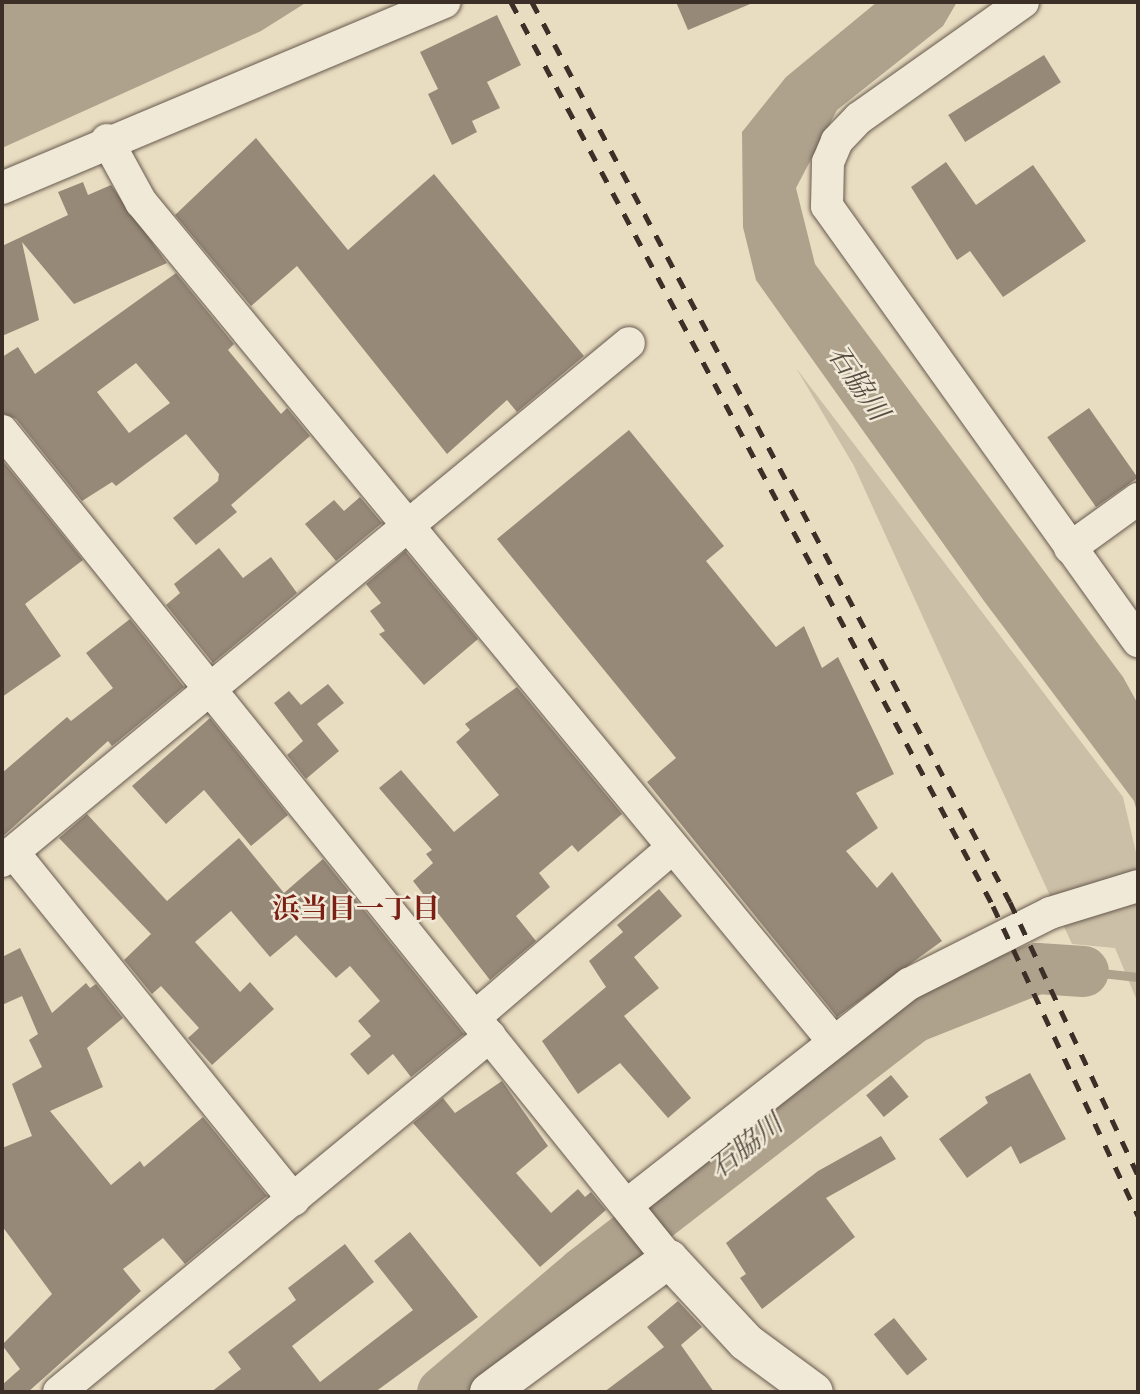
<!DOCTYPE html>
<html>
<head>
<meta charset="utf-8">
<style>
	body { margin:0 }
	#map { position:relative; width:1140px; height:1394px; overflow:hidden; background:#e9ddc1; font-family:Alegreya,"Noto Serif JP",serif }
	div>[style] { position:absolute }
	.green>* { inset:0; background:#ccbfa7 }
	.water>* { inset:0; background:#aea28d }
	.stream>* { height:9px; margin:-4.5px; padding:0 4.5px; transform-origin:4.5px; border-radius:4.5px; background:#aea28d }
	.river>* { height:51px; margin:-25.5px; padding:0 25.5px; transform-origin:25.5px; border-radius:25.5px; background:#aea28d }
	.building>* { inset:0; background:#968978; transform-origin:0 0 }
	.roads { filter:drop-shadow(0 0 2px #675a4e) drop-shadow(0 0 2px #675a4e) }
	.minor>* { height:32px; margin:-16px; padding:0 16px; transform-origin:16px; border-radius:16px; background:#f1e9d7 }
	.tertiary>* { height:38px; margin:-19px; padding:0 19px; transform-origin:19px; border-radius:19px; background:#f1e9d7 }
	.rail>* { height:5px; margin-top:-2.5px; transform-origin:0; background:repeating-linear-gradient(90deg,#3c2f28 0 12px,transparent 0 24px) }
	span { translate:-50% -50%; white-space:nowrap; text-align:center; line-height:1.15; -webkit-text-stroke:5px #f1e9d7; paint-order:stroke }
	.water-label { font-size:28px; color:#584c41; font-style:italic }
	.neighbourhood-label { font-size:28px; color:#7a1f14; font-weight:700 }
	.frame { position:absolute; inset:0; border:4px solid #3c2f28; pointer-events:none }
</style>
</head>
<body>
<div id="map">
	<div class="green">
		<i style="clip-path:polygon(796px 368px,1123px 797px,1138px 861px,1138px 1003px,1115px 948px,1072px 944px,854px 466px)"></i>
	</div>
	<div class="water">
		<i style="clip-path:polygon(2px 2px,307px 2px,261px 31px,2px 148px)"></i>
		<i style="clip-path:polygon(877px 2px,957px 2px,943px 26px,837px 110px,796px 188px,815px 264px,1123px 677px,1138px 704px,1138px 815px,1134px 801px,984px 601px,756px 280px,743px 227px,742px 132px,786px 77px)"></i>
	</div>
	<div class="stream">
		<i style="left:1083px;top:971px;width:55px;rotate:6.2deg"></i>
	</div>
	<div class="river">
		<i style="left:442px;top:1392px;width:185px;rotate:-40.4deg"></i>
		<i style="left:583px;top:1272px;width:417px;rotate:-37.7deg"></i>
		<i style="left:913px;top:1017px;width:133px;rotate:-21.6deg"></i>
		<i style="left:1037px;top:968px;width:46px;rotate:3.7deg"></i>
	</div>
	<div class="building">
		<i style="clip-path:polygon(676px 2px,755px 2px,688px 30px)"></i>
		<i style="clip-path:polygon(497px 15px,521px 65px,487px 82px,500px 108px,472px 121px,477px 132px,452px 145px,428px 94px,438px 89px,420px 52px)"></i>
		<i style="left:1044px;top:55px;width:32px;height:113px;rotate:58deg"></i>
		<i style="clip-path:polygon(256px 138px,348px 250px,434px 174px,584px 356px,517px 412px,507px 400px,447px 454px,297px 266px,251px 306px,175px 215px)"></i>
		<i style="clip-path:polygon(946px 162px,976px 205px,1033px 165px,1086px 241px,1003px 297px,970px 251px,957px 260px,911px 187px)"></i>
		<i style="clip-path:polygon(83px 182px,88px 195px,111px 185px,167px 263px,74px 304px,22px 242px,39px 320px,2px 336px,2px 246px,68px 215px,58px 192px)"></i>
		<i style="clip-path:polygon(evenodd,176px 273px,234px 344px,228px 350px,281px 414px,287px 408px,310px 436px,231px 505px,237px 512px,196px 545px,173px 518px,218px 481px,219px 474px,186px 434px,116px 486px,112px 482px,82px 501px,16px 419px,2px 413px,2px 357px,18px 347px,35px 374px,176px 273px,136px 363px,170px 403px,129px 433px,97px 392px,136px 363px)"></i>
		<i style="left:1089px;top:408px;width:85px;height:51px;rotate:55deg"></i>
		<i style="clip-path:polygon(629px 430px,724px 546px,706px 561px,776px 647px,804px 626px,822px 668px,838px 657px,894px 774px,856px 793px,878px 828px,846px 851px,877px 888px,892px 872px,942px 941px,837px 1017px,647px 782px,676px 758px,497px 539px)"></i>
		<i style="clip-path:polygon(2px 460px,83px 560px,25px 604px,61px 656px,2px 697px)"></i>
		<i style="clip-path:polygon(360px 497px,382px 523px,336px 561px,305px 524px,334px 500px,344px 511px)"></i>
		<i style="clip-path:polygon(219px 548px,243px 578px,271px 557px,297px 593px,213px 663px,166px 605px,180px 593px,174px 584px)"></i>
		<i style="clip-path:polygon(405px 551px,478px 639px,424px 685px,379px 634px,385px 631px,370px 611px,381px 603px,366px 584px)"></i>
		<i style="clip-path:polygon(130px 619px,184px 687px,112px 746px,108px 741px,2px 837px,2px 773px,67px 717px,71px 721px,113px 688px,86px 653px)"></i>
		<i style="clip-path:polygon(328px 684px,344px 703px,317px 724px,339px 751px,306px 779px,287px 755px,303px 741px,274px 703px,289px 691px,301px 705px)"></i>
		<i style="clip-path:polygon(517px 687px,622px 814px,578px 852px,572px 845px,539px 873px,550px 887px,516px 916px,536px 941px,490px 980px,413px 881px,433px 863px,426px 854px,432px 850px,379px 788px,401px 770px,454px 832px,499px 795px,456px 742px,470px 730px,465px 724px)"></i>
		<i style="clip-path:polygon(210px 718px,288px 815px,251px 846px,204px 790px,166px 824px,132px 786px)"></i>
		<i style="clip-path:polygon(87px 814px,167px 901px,239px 838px,284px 893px,323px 859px,464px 1034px,411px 1077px,393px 1054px,368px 1075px,350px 1054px,371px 1036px,358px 1021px,380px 1001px,350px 966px,336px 978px,296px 935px,270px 957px,231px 911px,195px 942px,240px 992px,250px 982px,274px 1009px,212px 1065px,188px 1038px,199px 1028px,161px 986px,152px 994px,124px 960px,151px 934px,59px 838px)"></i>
		<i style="clip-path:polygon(659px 889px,682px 916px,634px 957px,659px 988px,624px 1016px,691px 1098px,668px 1118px,620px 1063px,578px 1094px,542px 1041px,606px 987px,589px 961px,623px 932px,617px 925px)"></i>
		<i style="clip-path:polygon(20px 948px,52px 1013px,86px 983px,90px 988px,96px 984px,123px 1018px,87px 1048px,103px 1087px,50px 1111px,111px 1185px,140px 1161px,144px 1167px,203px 1117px,267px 1196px,185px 1264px,163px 1238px,123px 1269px,141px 1291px,28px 1392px,2px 1392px,2px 1385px,20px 1369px,2px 1345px,52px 1294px,2px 1226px,2px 1148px,32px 1136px,12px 1084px,42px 1067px,29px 1040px,38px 1034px,22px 996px,2px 1005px,2px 957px)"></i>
		<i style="clip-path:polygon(1030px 1073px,1066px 1139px,1020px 1164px,1011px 1146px,967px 1178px,939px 1139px,988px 1103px,985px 1097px)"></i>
		<i style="left:891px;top:1075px;width:28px;height:32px;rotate:51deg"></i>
		<i style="clip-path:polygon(502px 1081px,548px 1146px,516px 1173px,551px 1213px,578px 1189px,585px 1197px,591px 1192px,606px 1210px,540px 1267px,413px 1123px,443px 1098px,455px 1113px)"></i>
		<i style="clip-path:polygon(881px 1136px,896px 1159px,826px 1198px,855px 1237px,762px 1309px,740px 1278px,746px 1274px,726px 1243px,818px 1171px)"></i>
		<i style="clip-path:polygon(410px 1232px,478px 1317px,375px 1392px,211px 1392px,241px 1369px,228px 1352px,296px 1300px,288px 1288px,345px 1244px,374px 1282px,292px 1346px,320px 1382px,413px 1310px,374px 1261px)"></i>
		<i style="clip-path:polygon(678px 1301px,702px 1327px,681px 1345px,714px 1392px,604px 1392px,664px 1347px,647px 1327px)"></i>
		<i style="left:894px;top:1318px;width:53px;height:26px;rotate:51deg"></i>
	</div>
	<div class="roads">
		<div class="minor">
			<i style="left:1023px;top:2px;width:201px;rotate:144.7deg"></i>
			<i style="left:859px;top:118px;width:32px;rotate:134deg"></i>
			<i style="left:837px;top:141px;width:23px;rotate:113deg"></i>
			<i style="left:828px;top:162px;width:44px;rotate:91.3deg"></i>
			<i style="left:827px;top:206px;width:535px;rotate:54.44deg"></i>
			<i style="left:107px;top:140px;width:71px;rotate:61.3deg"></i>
			<i style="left:141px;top:202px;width:1089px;rotate:50.48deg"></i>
			<i style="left:2px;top:188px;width:480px;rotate:-22.8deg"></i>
			<i style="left:2px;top:431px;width:1063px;rotate:51.15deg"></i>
			<i style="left:1070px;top:548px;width:84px;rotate:-35.8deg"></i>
			<i style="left:13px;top:852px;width:447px;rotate:51.1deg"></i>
			<i style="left:2px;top:861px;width:813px;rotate:-39.56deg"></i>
			<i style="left:475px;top:1017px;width:260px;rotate:-40.6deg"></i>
			<i style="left:628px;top:1204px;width:357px;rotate:-38.1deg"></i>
			<i style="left:909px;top:984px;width:158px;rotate:-26.7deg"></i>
			<i style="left:1050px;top:913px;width:92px;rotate:-17.1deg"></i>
			<i style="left:59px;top:1392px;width:559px;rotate:-39.56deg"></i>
		</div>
		<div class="tertiary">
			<i style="left:489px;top:1392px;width:224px;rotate:-36.5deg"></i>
			<i style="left:669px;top:1259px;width:113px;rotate:47.1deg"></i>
			<i style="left:746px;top:1342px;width:84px;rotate:36.3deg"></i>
		</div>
	</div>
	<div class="rail">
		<i style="left:511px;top:2px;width:1024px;rotate:61.93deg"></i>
		<i style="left:993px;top:906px;width:342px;rotate:64.9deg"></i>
		<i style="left:532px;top:2px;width:1019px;rotate:62.03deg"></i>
		<i style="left:1010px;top:902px;width:302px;rotate:64.9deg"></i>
	</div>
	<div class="water-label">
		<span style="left:858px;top:383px;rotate:56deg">石脇川</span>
		<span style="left:746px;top:1146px;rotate:-38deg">石脇川</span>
	</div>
	<div class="neighbourhood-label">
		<span style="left:356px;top:909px">浜当目一丁目</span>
	</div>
	<div class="frame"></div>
</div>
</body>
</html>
